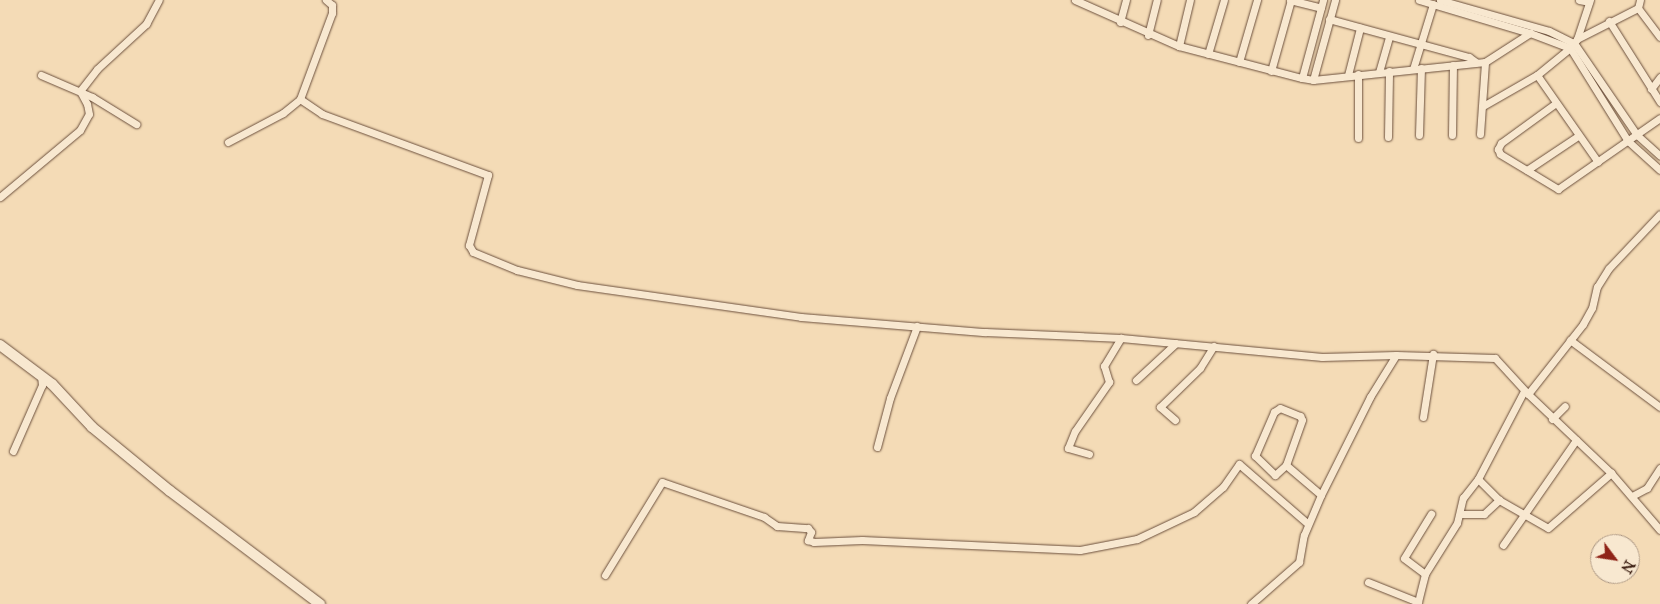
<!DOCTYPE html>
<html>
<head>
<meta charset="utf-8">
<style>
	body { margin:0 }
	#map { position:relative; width:1660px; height:604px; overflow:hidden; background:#f4dbb6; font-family:"IM FELL Great Primer",serif }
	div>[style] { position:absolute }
	.roads { filter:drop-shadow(0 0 1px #6c503d) drop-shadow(0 0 1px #6c503d) }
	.street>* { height:7px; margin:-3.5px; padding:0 3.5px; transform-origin:3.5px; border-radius:3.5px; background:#f8e8d0 }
	.secondary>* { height:10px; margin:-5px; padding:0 5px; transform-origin:5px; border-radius:5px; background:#f8e8d0 }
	span { translate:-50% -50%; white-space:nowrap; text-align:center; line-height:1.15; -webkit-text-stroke:5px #f8e8d0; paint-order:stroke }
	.north { position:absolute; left:1590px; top:534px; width:50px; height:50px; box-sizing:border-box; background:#f8e8d0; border:1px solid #ae9985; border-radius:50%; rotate:121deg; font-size:14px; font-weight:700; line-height:20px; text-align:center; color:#3f2215 }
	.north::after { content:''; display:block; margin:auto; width:18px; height:22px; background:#8f2418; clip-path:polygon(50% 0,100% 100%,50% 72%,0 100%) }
</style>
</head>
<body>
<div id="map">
	<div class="roads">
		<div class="street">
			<i style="left:1075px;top:0;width:114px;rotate:23.9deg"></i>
			<i style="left:1179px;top:46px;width:127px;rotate:14.6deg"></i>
			<i style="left:1302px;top:78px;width:81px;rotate:-74.9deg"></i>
			<i style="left:1290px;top:0;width:32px;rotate:14deg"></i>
			<i style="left:1419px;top:0;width:116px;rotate:16.6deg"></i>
			<i style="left:1530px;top:33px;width:43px;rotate:20.6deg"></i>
			<i style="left:1570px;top:48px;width:11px;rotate:-52deg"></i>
			<i style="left:1577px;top:39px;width:68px;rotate:-26.9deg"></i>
			<i style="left:1638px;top:8px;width:8px;rotate:-76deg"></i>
			<i style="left:1440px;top:0;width:113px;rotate:15.9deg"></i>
			<i style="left:1549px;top:31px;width:28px;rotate:26deg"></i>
			<i style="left:1574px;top:43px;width:112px;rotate:55.6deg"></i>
			<i style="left:1637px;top:135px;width:31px;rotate:42deg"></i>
			<i style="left:1579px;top:0;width:10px;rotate:11deg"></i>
			<i style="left:1638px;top:8px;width:36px;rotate:53deg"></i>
			<i style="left:1329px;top:19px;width:145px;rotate:15.2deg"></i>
			<i style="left:1469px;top:57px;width:9px;rotate:36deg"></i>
			<i style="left:1609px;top:21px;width:96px;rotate:57.8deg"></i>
			<i style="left:1120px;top:22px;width:23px;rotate:-75deg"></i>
			<i style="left:1148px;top:35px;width:36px;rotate:-76deg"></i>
			<i style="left:1577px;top:39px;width:41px;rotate:-71.6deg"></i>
			<i style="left:1179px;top:46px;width:47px;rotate:-76.6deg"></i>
			<i style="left:1208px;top:54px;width:56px;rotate:-73.5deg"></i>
			<i style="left:1239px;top:62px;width:65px;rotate:-73.8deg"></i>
			<i style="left:1413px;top:69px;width:68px;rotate:-72.9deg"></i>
			<i style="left:1271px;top:71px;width:74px;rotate:-74.3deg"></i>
			<i style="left:1379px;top:72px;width:37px;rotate:-74deg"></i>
			<i style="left:41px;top:75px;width:56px;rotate:23.3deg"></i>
			<i style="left:92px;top:97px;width:52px;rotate:31.5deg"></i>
			<i style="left:1348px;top:75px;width:49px;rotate:-75.7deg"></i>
			<i style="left:1537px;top:75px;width:106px;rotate:55deg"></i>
			<i style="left:1302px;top:78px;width:11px;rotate:10deg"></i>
			<i style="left:1313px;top:80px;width:173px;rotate:-6deg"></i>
			<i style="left:1485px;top:62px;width:54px;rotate:-32.8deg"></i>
			<i style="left:1313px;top:80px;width:83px;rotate:-74.6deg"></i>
			<i style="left:1651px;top:89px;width:15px;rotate:-53deg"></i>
			<i style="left:80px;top:91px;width:28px;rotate:-52deg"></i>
			<i style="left:97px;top:69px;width:67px;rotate:-42.6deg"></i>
			<i style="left:146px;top:24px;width:27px;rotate:-62deg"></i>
			<i style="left:300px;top:99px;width:27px;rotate:34deg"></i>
			<i style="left:322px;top:114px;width:177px;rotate:20.2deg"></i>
			<i style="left:488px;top:175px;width:73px;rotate:105.2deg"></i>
			<i style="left:469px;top:245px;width:8px;rotate:60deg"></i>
			<i style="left:473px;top:252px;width:48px;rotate:22.2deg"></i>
			<i style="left:517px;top:270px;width:62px;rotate:14deg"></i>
			<i style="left:577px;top:285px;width:226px;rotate:8.1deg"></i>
			<i style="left:801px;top:317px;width:185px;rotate:4.7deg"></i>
			<i style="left:985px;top:332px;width:136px;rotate:2.5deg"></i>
			<i style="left:1121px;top:338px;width:202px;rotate:5.4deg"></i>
			<i style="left:1322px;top:357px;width:74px;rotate:-1.5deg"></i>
			<i style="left:1556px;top:103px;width:68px;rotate:144deg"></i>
			<i style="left:1501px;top:143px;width:7px;rotate:117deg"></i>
			<i style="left:1498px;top:149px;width:5px;rotate:68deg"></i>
			<i style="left:1500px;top:154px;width:68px;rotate:31.1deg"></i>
			<i style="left:1558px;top:189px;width:124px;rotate:-34.8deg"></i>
			<i style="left:1483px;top:106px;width:62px;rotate:-29.9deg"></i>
			<i style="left:1537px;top:75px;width:43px;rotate:-39.3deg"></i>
			<i style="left:1570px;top:48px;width:110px;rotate:58.1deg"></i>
			<i style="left:1628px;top:141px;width:43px;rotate:42.2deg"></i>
			<i style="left:1480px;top:134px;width:72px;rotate:-86deg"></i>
			<i style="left:1419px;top:135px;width:67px;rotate:-88.3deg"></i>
			<i style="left:1452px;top:135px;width:70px;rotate:-89.2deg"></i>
			<i style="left:1388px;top:137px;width:66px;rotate:-89.1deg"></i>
			<i style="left:1358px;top:138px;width:64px;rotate:-90deg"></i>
			<i style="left:228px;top:142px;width:62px;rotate:-27.8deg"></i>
			<i style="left:283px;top:113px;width:22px;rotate:-39deg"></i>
			<i style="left:300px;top:99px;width:92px;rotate:-69.6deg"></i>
			<i style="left:332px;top:13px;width:8px;rotate:-90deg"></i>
			<i style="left:332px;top:5px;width:8px;rotate:-140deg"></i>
			<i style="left:1527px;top:170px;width:61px;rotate:-33.7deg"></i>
			<i style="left:0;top:197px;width:104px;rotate:-39.9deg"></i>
			<i style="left:80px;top:130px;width:18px;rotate:-61deg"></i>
			<i style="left:89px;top:114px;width:10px;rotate:-101deg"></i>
			<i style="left:87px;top:104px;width:15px;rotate:-118deg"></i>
			<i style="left:1570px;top:340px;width:112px;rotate:36.7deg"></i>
			<i style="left:1136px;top:380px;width:54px;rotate:-42.8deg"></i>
			<i style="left:1524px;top:391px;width:99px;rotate:117.6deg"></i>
			<i style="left:1478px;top:479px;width:30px;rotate:45deg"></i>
			<i style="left:1499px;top:500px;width:56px;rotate:29.7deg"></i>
			<i style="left:1548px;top:528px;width:84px;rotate:-41.1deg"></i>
			<i style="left:1528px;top:394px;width:115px;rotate:43.6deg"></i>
			<i style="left:1611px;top:473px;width:75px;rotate:49.3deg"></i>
			<i style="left:1423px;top:417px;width:64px;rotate:-81deg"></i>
			<i style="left:1552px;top:419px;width:18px;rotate:-45deg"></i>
			<i style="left:1175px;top:420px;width:20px;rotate:-139deg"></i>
			<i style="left:1160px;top:407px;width:56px;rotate:-44.3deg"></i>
			<i style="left:1200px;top:368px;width:26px;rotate:-58deg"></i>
			<i style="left:877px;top:447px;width:51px;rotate:-75.1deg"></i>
			<i style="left:890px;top:398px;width:77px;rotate:-69.4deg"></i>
			<i style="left:13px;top:451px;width:72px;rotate:-66.3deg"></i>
			<i style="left:42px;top:385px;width:9px;rotate:-96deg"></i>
			<i style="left:1089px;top:454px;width:22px;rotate:-164deg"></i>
			<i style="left:1068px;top:448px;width:18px;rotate:-68deg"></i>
			<i style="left:1075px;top:431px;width:60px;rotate:-55.2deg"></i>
			<i style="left:1109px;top:382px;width:17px;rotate:-107deg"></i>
			<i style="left:1104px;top:366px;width:33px;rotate:-59deg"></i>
			<i style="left:1286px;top:465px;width:15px;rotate:138deg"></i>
			<i style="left:1275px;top:475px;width:28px;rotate:-136deg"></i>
			<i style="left:1255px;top:456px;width:48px;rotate:-66.6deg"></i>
			<i style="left:1274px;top:412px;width:7px;rotate:-34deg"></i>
			<i style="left:1280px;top:408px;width:22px;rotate:22deg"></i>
			<i style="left:1300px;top:416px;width:4px;rotate:63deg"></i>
			<i style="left:1302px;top:420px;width:48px;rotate:109.6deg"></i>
			<i style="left:1286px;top:465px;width:46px;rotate:40.6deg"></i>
			<i style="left:1632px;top:496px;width:17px;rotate:-28deg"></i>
			<i style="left:1647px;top:488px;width:24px;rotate:-57deg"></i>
			<i style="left:1461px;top:514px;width:23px"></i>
			<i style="left:1484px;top:514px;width:21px;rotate:-43deg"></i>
			<i style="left:1503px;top:545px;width:128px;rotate:-55.2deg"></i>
			<i style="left:1425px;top:574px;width:26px;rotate:-143deg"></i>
			<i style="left:1404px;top:558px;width:52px;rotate:-58.5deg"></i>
			<i style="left:605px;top:575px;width:109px;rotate:-58.5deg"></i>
			<i style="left:662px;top:482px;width:108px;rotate:18.9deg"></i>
			<i style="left:764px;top:517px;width:16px;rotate:35deg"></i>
			<i style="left:777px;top:526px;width:31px;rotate:4deg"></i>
			<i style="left:808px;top:528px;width:5px;rotate:53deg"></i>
			<i style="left:811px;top:532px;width:9px;rotate:111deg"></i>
			<i style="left:808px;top:540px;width:6px;rotate:18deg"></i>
			<i style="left:814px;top:542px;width:48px;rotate:-2.4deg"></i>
			<i style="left:862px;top:540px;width:218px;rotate:2.6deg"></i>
			<i style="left:1080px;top:550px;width:58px;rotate:-10.9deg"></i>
			<i style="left:1137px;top:539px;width:63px;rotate:-25.3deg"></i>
			<i style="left:1194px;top:512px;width:38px;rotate:-41deg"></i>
			<i style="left:1223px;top:487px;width:28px;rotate:-55deg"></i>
			<i style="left:1239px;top:464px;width:91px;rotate:41deg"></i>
			<i style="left:1368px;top:582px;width:54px;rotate:21.8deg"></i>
			<i style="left:1418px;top:602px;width:29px;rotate:-76deg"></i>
			<i style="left:1425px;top:574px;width:60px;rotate:-57.9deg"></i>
			<i style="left:1457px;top:523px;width:26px;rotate:-77deg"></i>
			<i style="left:1463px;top:498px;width:24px;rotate:-52deg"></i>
			<i style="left:1251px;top:604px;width:64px;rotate:-41.2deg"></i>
			<i style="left:1299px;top:562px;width:27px;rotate:-80deg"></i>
			<i style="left:1304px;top:535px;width:43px;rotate:-67deg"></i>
			<i style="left:1321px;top:495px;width:110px;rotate:-63.4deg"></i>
			<i style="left:1370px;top:397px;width:49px;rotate:-58.2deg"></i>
			<i style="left:1396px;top:355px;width:99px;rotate:1.7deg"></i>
			<i style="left:1495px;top:358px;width:49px;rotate:47.5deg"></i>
			<i style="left:1528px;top:394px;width:89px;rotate:-51.8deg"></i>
			<i style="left:1583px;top:324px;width:18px;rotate:-61deg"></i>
			<i style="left:1592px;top:308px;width:22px;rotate:-77deg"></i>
			<i style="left:1597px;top:287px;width:22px;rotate:-58deg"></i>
			<i style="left:1609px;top:268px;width:74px;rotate:-46.6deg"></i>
		</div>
		<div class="secondary">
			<i style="left:0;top:345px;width:65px;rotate:36.9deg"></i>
			<i style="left:52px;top:384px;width:59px;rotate:47.1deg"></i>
			<i style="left:92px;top:427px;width:101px;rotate:39.4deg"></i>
			<i style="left:170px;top:491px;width:188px;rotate:37deg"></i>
		</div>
	</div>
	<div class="north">N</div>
</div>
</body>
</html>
